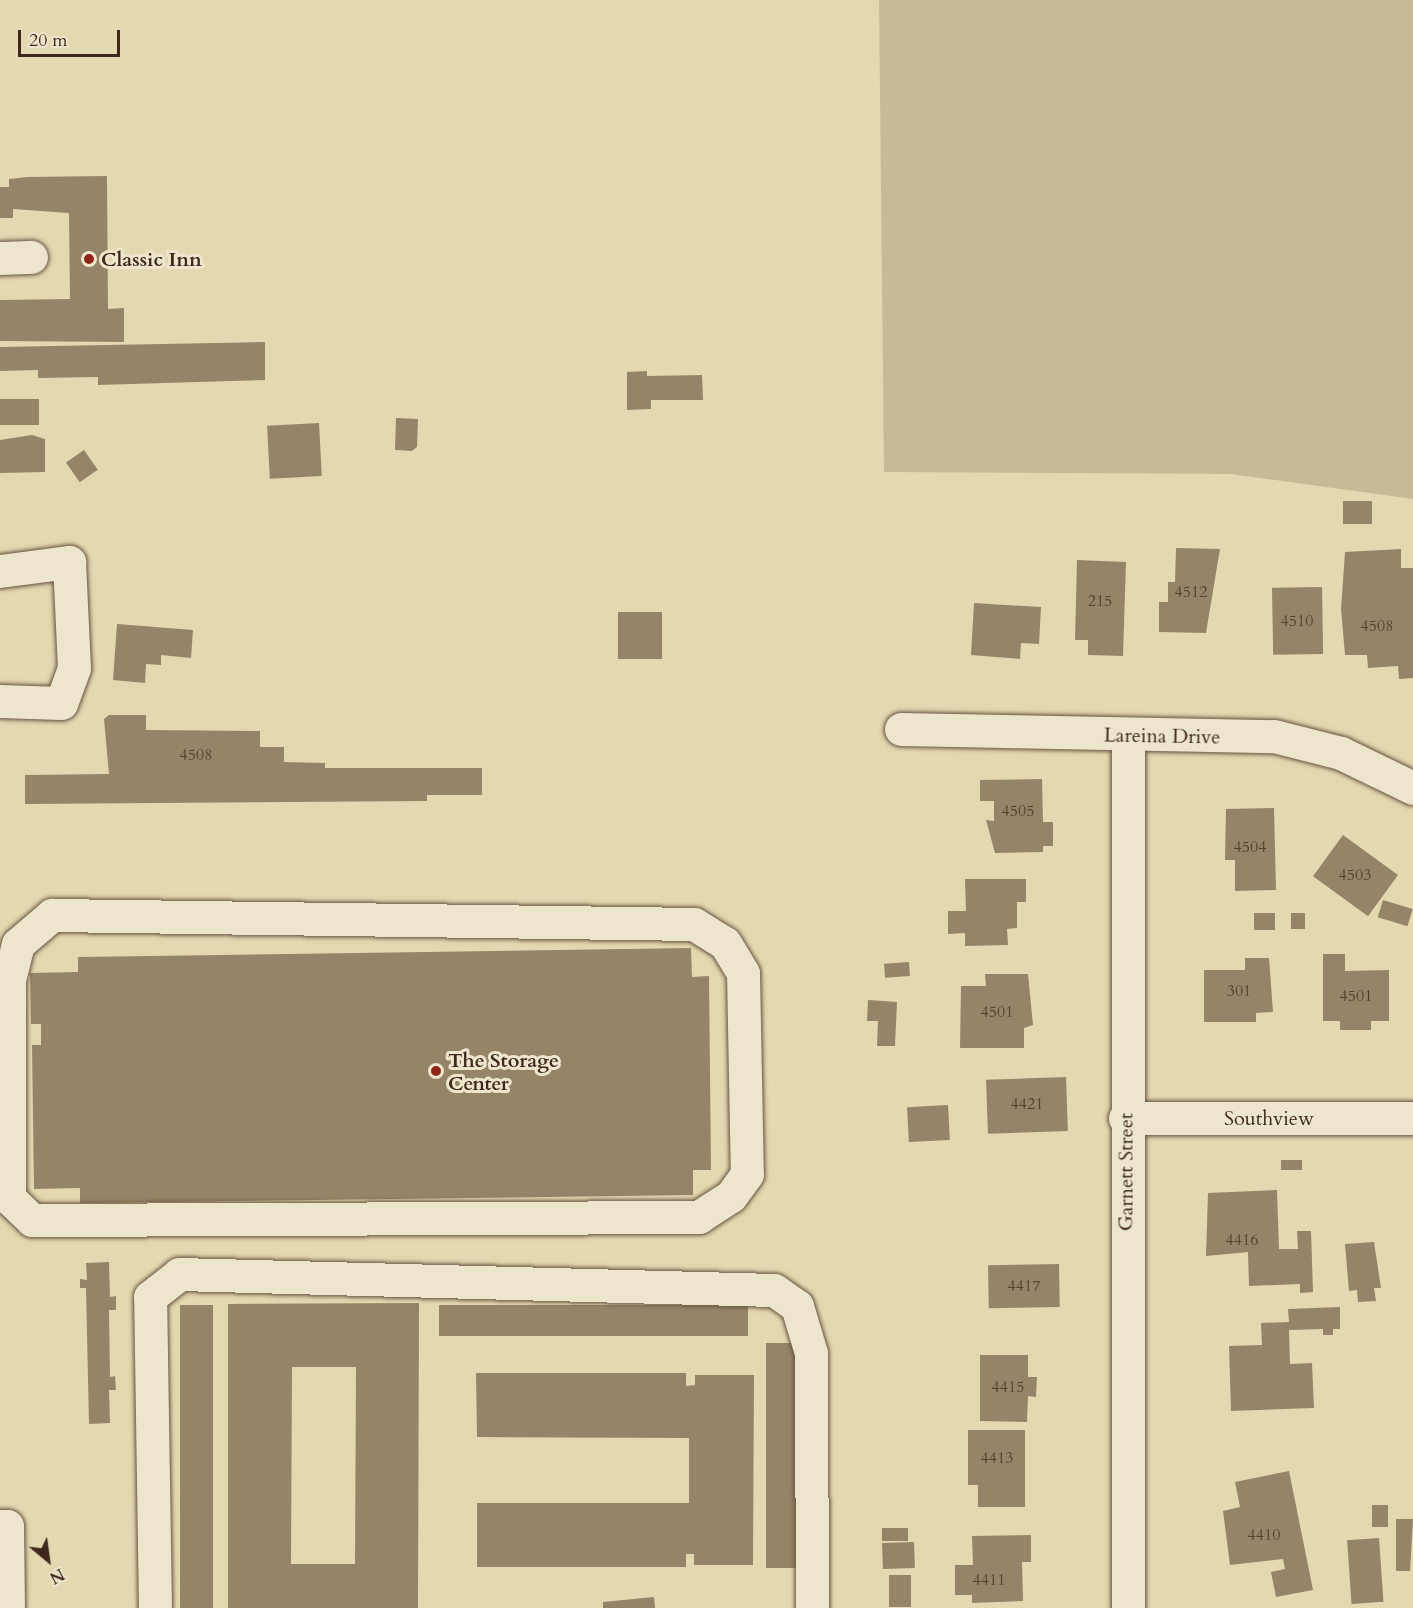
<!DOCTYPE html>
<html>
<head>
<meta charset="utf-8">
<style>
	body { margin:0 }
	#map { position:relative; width:1413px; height:1608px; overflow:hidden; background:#e4d8b0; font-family:Cardo,serif }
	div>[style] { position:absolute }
	.green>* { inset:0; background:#c8ba97 }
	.building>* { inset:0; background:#958468; transform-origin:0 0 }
	.roads { filter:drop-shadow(0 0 2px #685440) drop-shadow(0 0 2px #685440) }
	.minor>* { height:33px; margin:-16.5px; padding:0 16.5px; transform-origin:16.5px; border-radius:16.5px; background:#ede6cc }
	.dots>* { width:16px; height:16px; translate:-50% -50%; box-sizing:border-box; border:3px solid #ede6cc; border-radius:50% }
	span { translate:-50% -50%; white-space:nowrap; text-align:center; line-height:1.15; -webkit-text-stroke:6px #ede6cc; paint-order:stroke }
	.number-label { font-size:16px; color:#543f2e }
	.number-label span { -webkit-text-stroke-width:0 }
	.poi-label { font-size:20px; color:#3f281b; font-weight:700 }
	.left { translate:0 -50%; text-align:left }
	.street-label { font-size:20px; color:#3f281b }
	.north { position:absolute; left:18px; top:1530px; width:60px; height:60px; -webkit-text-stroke:4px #ede6cc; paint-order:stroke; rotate:151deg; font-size:16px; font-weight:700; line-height:24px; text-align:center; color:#3f281b }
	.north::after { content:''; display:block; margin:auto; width:21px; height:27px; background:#3f281b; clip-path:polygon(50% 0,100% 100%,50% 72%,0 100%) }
	.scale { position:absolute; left:18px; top:30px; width:102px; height:27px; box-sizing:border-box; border:3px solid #3f281b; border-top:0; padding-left:8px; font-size:18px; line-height:21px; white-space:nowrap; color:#3f281b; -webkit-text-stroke:4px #ede6cc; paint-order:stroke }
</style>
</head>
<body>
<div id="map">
	<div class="green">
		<i style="clip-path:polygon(879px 0,1413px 0,1413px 499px,1231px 474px,884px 472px)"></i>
	</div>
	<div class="building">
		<i style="clip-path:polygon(107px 176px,108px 309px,124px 308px,124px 342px,0 341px,0 300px,70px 299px,69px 213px,13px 209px,13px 218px,0 218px,0 187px,9px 187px,9px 179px,28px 177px)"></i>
		<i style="clip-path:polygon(265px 342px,265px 380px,98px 385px,98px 377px,38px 378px,38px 370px,0 371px,0 347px)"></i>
		<i style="clip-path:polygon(647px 371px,647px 376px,702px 375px,703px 400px,651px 400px,651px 409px,627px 410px,627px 372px)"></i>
		<i style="left:0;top:399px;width:39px;height:26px"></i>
		<i style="clip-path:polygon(396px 418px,418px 419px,417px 447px,412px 451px,395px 450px)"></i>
		<i style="left:319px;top:423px;width:53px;height:52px;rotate:87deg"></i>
		<i style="clip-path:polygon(32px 435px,45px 439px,45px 472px,0 473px,0 440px)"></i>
		<i style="left:84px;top:450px;width:24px;height:22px;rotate:55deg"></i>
		<i style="left:1372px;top:501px;width:23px;height:29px;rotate:90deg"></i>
		<i style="clip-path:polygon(1176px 548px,1220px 549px,1206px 633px,1159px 632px,1159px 602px,1168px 602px,1168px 582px,1175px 582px)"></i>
		<i style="clip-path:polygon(1401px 549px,1401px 568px,1413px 568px,1413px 678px,1399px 679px,1398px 666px,1368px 668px,1367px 655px,1345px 655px,1341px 609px,1345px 552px)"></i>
		<i style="clip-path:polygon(1077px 560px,1126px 562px,1123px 656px,1088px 655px,1088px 640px,1075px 640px)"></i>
		<i style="left:1322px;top:587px;width:67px;height:50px;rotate:89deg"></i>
		<i style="clip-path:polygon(974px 603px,1041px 607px,1039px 644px,1021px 643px,1020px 659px,971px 655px)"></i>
		<i style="left:618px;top:612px;width:44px;height:47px"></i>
		<i style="clip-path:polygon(117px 624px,193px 630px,191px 658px,161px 655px,161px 665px,146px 664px,145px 683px,113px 680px)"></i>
		<i style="clip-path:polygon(109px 715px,146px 715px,146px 730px,260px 731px,260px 747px,284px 747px,284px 762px,325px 763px,325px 768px,482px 768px,482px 795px,427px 795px,427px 801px,25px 804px,25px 775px,109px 774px,104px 719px)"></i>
		<i style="clip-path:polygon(1042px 779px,1043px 822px,1053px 822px,1053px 846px,1043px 846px,1043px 852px,995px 853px,986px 820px,994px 821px,994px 801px,980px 801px,980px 780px)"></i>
		<i style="clip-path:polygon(1274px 808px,1276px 890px,1235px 891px,1235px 860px,1225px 860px,1226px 809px)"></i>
		<i style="left:1343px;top:835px;width:68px;height:51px;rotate:36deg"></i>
		<i style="clip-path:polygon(965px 879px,1026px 879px,1026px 902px,1017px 902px,1017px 928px,1007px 929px,1008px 945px,965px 946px,965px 933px,948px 934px,948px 911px,966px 911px)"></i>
		<i style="left:1383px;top:900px;width:31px;height:18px;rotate:17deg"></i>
		<i style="left:1254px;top:913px;width:21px;height:17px"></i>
		<i style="left:1291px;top:913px;width:14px;height:16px"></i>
		<i style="clip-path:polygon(691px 948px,692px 977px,709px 976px,711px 1170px,693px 1170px,693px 1195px,80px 1203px,80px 1188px,34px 1189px,32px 1045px,41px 1045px,41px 1024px,31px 1024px,30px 973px,78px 972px,78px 957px)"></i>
		<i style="clip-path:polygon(1323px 954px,1345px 954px,1345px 971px,1389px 970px,1389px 1021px,1371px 1021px,1371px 1030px,1340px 1030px,1340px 1021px,1323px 1021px)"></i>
		<i style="clip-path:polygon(1245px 958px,1269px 958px,1273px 1012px,1256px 1013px,1256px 1022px,1204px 1022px,1204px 970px,1245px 970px)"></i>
		<i style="left:909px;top:962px;width:14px;height:25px;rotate:86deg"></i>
		<i style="clip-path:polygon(985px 974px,1028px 974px,1033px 1025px,1024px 1028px,1024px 1048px,960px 1048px,961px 986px,986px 986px)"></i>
		<i style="clip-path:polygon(868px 1000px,897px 1002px,895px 1046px,877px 1046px,878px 1021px,867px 1021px)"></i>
		<i style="left:1066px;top:1077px;width:54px;height:80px;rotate:88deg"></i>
		<i style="left:948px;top:1105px;width:35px;height:41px;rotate:87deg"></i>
		<i style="left:1302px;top:1160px;width:10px;height:21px;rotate:90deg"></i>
		<i style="clip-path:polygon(1277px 1190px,1279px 1249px,1298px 1249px,1297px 1231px,1311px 1231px,1313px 1292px,1300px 1293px,1300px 1284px,1249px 1286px,1248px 1252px,1206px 1256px,1208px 1193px)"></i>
		<i style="clip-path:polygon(1374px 1242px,1381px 1288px,1374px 1288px,1376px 1301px,1358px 1302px,1357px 1290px,1349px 1291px,1345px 1244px)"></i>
		<i style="clip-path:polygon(109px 1262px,110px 1297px,116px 1296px,116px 1310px,109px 1310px,110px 1377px,115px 1376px,116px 1390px,109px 1390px,110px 1423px,89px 1424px,86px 1288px,80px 1288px,80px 1279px,87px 1280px,86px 1263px)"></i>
		<i style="left:1059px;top:1264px;width:43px;height:71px;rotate:89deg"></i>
		<i style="clip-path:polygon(evenodd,419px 1303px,418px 1608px,228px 1608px,228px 1304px,419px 1303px,292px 1367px,356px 1367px,355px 1564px,291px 1564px,292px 1367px)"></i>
		<i style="left:180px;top:1305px;width:33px;height:303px"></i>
		<i style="left:748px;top:1305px;width:31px;height:309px;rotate:90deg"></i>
		<i style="clip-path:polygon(1340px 1307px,1340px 1329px,1333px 1329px,1333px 1335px,1323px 1335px,1323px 1329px,1289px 1330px,1290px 1364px,1312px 1363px,1314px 1408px,1231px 1411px,1229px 1346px,1262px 1345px,1261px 1323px,1289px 1322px,1288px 1309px)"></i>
		<i style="left:766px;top:1343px;width:32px;height:225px"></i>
		<i style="clip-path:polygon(980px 1355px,1028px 1355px,1028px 1377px,1037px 1377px,1036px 1397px,1028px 1396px,1027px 1422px,980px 1421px)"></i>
		<i style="clip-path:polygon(476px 1373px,686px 1373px,686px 1386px,695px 1385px,695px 1375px,754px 1375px,753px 1565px,694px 1565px,694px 1554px,686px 1554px,686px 1567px,477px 1567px,477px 1503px,689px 1503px,689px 1438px,477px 1437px)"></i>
		<i style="clip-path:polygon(968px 1430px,1025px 1430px,1025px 1507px,978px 1507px,978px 1485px,968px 1485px)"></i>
		<i style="clip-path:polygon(1289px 1471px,1313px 1590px,1276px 1597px,1271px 1572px,1285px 1569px,1283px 1559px,1230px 1565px,1223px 1511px,1240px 1507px,1235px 1482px)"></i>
		<i style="left:1372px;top:1505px;width:16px;height:22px"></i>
		<i style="clip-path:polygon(1396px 1519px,1413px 1519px,1410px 1571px,1396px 1571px)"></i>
		<i style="left:882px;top:1528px;width:26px;height:13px"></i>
		<i style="clip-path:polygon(1031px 1535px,1031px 1562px,1022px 1562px,1023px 1601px,972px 1603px,972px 1595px,955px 1595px,955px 1565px,973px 1565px,972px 1536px)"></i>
		<i style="left:1379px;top:1538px;width:64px;height:32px;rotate:86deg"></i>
		<i style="left:914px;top:1542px;width:26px;height:32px;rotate:88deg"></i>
		<i style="left:889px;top:1575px;width:22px;height:32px"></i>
		<i style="clip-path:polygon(654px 1597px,655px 1608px,603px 1608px,603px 1602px)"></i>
	</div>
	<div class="roads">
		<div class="minor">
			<i style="left:0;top:258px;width:31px;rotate:-2deg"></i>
			<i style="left:0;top:571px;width:70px;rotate:-7.4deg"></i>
			<i style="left:69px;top:562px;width:106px;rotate:87.3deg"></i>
			<i style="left:74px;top:668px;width:37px;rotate:110deg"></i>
			<i style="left:61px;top:703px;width:61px;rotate:-178.1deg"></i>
			<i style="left:901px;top:729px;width:373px;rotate:1.1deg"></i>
			<i style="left:1274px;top:736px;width:69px;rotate:14.2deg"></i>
			<i style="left:1341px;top:753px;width:80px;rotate:25.9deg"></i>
			<i style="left:1128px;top:736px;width:872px;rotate:90deg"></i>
			<i style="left:52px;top:915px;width:642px;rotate:0.8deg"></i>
			<i style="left:694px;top:924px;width:36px;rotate:32deg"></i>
			<i style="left:725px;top:943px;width:35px;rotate:59deg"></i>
			<i style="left:743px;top:973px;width:201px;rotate:88.9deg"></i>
			<i style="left:747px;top:1174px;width:27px;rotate:126deg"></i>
			<i style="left:731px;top:1196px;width:38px;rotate:147deg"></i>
			<i style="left:699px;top:1217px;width:667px;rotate:179.74deg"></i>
			<i style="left:32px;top:1220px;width:32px;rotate:-136deg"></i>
			<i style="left:9px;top:1198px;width:218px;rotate:-90deg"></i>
			<i style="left:9px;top:980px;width:37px;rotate:-76deg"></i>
			<i style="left:18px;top:944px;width:45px;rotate:-40.5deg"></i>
			<i style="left:1125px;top:1118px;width:288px"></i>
			<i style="left:0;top:1526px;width:7px"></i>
			<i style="left:7px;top:1526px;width:82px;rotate:89.3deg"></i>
			<i style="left:155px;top:1608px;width:311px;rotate:-90.9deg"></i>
			<i style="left:150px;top:1297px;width:37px;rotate:-38deg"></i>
			<i style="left:179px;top:1274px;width:595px;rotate:1.54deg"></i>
			<i style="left:774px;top:1290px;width:28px;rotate:35deg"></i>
			<i style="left:797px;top:1306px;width:49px;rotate:73.4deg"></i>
			<i style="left:811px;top:1353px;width:255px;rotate:89.8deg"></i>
		</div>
	</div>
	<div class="dots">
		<i style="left:89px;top:259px;background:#8f2418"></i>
		<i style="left:436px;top:1071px;background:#8f2418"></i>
	</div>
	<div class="number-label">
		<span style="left:1191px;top:592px">4512</span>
		<span style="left:1100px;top:601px">215</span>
		<span style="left:1297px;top:621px">4510</span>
		<span style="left:1377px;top:626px">4508</span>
		<span style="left:196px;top:755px">4508</span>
		<span style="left:1018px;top:811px">4505</span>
		<span style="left:1250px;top:847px">4504</span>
		<span style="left:1355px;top:875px">4503</span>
		<span style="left:1239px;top:991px">301</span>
		<span style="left:1356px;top:996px">4501</span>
		<span style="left:997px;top:1012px">4501</span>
		<span style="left:1027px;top:1104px">4421</span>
		<span style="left:1242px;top:1240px">4416</span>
		<span style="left:1024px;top:1286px">4417</span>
		<span style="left:1008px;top:1387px">4415</span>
		<span style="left:997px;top:1458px">4413</span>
		<span style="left:1264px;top:1535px">4410</span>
		<span style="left:989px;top:1580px">4411</span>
	</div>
	<div class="poi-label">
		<span class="left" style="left:101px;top:259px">Classic Inn</span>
		<span class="left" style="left:448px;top:1072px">The Storage<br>Center</span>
	</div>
	<div class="street-label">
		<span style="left:1162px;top:736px;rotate:1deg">Lareina Drive</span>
		<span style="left:1269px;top:1118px">Southview</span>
		<span style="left:1126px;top:1172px;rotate:-90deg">Garnett Street</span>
	</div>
	<div class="north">N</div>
	<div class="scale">20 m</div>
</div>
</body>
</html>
